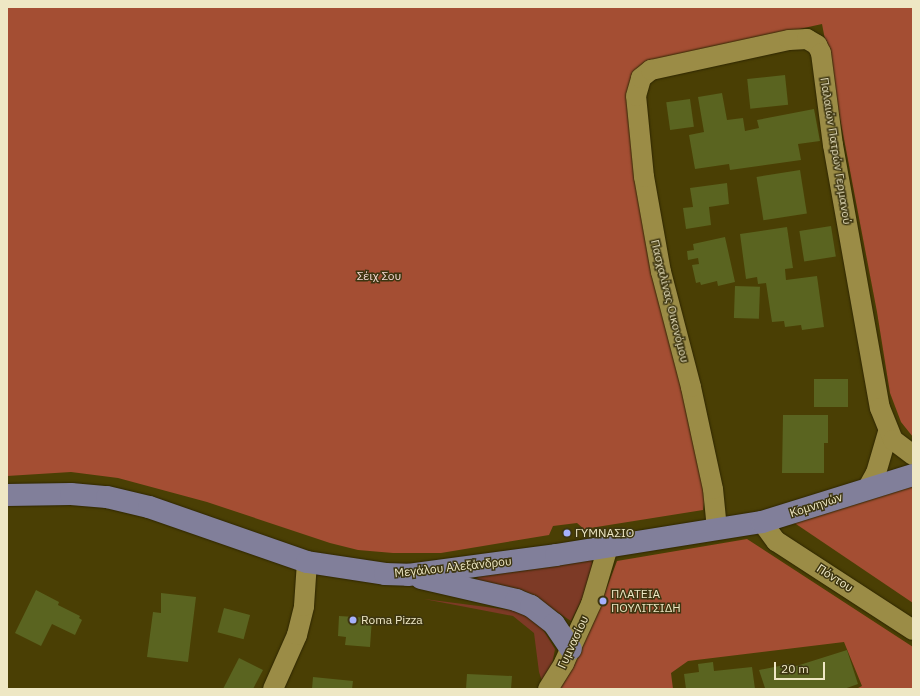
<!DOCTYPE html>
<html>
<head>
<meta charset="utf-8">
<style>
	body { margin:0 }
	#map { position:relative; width:920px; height:696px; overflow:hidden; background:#4a3f04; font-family:"IBM Plex Sans",sans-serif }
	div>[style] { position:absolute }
	.green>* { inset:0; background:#7d3a26 }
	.forest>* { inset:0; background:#a44e33 }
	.building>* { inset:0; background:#5a6420; transform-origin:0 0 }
	.roads { filter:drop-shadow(0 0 1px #2e2600) drop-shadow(0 0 1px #2e2600) }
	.minor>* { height:20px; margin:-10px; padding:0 10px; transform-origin:10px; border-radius:10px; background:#9b8c46 }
	.major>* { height:22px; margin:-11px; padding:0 11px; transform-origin:11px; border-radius:11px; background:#817f9a }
	.dots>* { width:11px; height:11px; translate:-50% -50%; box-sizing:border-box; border:2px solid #3d3510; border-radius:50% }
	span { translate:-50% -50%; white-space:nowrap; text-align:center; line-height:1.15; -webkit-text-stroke:3px #3d3510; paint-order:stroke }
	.street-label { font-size:12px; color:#eee7c4 }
	.park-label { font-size:12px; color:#f3d9d2 }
	.poi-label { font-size:12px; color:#eee7c4 }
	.left { translate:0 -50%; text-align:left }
	.frame { position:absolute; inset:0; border:8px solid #eee7c4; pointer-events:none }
	.scale { position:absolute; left:774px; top:662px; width:51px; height:18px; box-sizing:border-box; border:2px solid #eee7c4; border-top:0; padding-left:5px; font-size:12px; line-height:14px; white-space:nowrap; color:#eee7c4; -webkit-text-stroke:3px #3d3510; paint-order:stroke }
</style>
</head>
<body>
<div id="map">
	<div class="green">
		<i style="clip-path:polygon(592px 560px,591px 581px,571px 621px,527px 592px,475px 580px,480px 576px)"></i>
		<i style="clip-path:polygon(424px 599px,525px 612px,534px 615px,555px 649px,551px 670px,542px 681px,539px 672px,534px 633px,513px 616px)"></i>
	</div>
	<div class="forest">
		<i style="clip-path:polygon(7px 7px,913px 7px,913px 437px,901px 422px,890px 393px,877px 312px,822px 24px,654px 61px,634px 74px,680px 381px,705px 495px,703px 510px,584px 529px,577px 523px,553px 526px,549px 535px,441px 553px,393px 553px,358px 550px,330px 543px,207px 502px,118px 478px,71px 472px,7px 476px)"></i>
		<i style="clip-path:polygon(913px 485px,913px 603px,793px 522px)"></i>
		<i style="clip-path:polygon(747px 539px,913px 647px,913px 689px,856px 689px,862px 686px,844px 642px,688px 661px,671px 673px,673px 689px,559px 689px,597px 614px,617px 561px)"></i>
	</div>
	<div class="building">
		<i style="left:785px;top:75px;width:30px;height:38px;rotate:84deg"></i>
		<i style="clip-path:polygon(722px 93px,727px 120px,743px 118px,745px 131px,759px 128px,757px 120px,814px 109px,820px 141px,798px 144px,801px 160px,730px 170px,729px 164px,695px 169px,689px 135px,704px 132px,698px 97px)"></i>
		<i style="left:690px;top:99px;width:28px;height:24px;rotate:82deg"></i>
		<i style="left:800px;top:170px;width:44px;height:44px;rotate:81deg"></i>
		<i style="clip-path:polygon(727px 183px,729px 204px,709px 207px,711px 225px,686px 229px,683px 208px,693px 207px,690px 188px)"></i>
		<i style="left:831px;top:226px;width:31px;height:32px;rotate:81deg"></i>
		<i style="clip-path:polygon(787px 227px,793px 268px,785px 269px,786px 280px,817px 276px,824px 327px,802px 330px,801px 325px,785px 327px,784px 321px,772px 322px,766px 283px,758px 284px,757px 277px,746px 279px,740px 234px)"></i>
		<i style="clip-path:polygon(725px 237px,735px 282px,718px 286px,717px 281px,701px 285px,700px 282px,696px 283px,692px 265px,699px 264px,698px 258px,688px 260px,687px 251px,694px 250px,693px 244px)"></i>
		<i style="left:735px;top:286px;width:25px;height:32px;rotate:2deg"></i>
		<i style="left:814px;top:379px;width:34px;height:28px"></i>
		<i style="clip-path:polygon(783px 415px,828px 415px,828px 443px,824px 443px,824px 473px,782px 473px)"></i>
		<i style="clip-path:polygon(36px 590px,59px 602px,58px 605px,80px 616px,79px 618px,82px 620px,75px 635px,52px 624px,41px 646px,15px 633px)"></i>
		<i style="clip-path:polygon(161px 593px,196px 597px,188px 662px,147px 657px,153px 612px,161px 613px)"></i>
		<i style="left:224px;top:608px;width:27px;height:25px;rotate:15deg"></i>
		<i style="clip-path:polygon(339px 616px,372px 618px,370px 647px,345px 645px,346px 637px,338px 636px)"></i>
		<i style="clip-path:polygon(847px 650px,858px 684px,844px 689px,762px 689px,765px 688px,759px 670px,789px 664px,790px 668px)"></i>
		<i style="clip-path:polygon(239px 658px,263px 670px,253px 689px,223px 689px)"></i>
		<i style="clip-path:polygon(713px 662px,714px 671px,752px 667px,755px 689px,686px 689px,684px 674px,699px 672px,698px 664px)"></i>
		<i style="clip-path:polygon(467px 674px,512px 676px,511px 689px,466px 689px)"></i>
		<i style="clip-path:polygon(313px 677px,353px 681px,352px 689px,312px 689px)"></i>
	</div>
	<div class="roads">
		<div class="minor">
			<i style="left:867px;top:489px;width:18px;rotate:-61deg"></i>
			<i style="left:876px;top:473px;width:43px;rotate:-73.7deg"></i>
			<i style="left:762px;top:522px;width:24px;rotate:54deg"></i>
			<i style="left:776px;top:541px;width:163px;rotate:33deg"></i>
			<i style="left:717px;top:529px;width:40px;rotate:-95.7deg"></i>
			<i style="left:713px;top:489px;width:104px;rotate:-102.2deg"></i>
			<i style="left:691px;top:387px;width:119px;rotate:-104.6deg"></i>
			<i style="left:661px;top:272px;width:97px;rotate:-100.1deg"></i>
			<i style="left:644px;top:177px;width:81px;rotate:-95.6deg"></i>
			<i style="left:636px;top:96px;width:19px;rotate:-74deg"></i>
			<i style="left:641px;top:78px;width:13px;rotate:-39deg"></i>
			<i style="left:651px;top:70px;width:141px;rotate:-12.3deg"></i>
			<i style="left:789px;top:40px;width:18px;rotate:-3deg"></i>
			<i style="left:807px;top:39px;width:12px;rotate:31deg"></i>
			<i style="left:817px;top:45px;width:9px;rotate:63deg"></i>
			<i style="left:821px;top:53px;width:93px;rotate:82.6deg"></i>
			<i style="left:833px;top:145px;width:267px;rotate:79.9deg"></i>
			<i style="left:880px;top:408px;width:35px;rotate:68deg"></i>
			<i style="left:893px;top:440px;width:25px;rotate:37deg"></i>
			<i style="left:273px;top:689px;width:59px;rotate:-66deg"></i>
			<i style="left:297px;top:635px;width:30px;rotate:-76deg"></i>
			<i style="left:304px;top:606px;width:44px;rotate:-86.1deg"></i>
			<i style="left:548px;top:689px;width:31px;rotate:-58deg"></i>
			<i style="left:564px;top:663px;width:65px;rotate:-65.4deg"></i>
			<i style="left:591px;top:604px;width:59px;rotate:-73.4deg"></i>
		</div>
		<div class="major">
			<i style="left:7px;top:495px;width:64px;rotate:-0.9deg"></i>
			<i style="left:71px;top:494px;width:36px;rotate:5deg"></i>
			<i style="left:107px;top:497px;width:43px;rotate:13.4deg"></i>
			<i style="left:149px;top:507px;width:167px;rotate:19.2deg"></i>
			<i style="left:307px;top:562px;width:79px;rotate:8.7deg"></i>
			<i style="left:385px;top:574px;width:23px;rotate:2deg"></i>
			<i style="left:408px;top:575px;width:149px;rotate:-7.7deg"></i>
			<i style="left:556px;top:555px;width:209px;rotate:-9.1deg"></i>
			<i style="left:762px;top:522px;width:158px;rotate:-17.3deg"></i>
			<i style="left:421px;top:578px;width:98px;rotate:13deg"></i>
			<i style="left:516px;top:600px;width:16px;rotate:22deg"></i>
			<i style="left:531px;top:606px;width:29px;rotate:38deg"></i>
			<i style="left:554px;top:624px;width:30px;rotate:56deg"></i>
		</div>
	</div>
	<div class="dots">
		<i style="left:567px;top:533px;background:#a6b1fc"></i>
		<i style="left:603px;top:601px;background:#a6b1fc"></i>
		<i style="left:353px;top:620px;background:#a6b1fc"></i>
	</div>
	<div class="street-label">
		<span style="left:836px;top:151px;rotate:81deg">Παλαιών Πατρών Γερμανού</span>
		<span style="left:670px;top:301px;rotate:76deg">Πασχαλίνας Οικονόμου</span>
		<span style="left:816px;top:505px;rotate:-18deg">Κομνηνών</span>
		<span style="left:453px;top:567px;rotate:-6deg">Μεγάλου Αλεξάνδρου</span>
		<span style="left:835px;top:578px;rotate:33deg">Πόντου</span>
		<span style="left:573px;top:642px;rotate:-65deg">Γυμνασίου</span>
	</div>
	<div class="park-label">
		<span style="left:379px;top:276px">Σέιχ Σου</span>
	</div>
	<div class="poi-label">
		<span class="left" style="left:575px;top:533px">ΓΥΜΝΑΣΙΟ</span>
		<span class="left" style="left:611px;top:601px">ΠΛΑΤΕΙΑ<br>ΠΟΥΛΙΤΣΙΔΗ</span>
		<span class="left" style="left:361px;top:620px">Roma Pizza</span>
	</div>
	<div class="frame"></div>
	<div class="scale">20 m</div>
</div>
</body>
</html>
